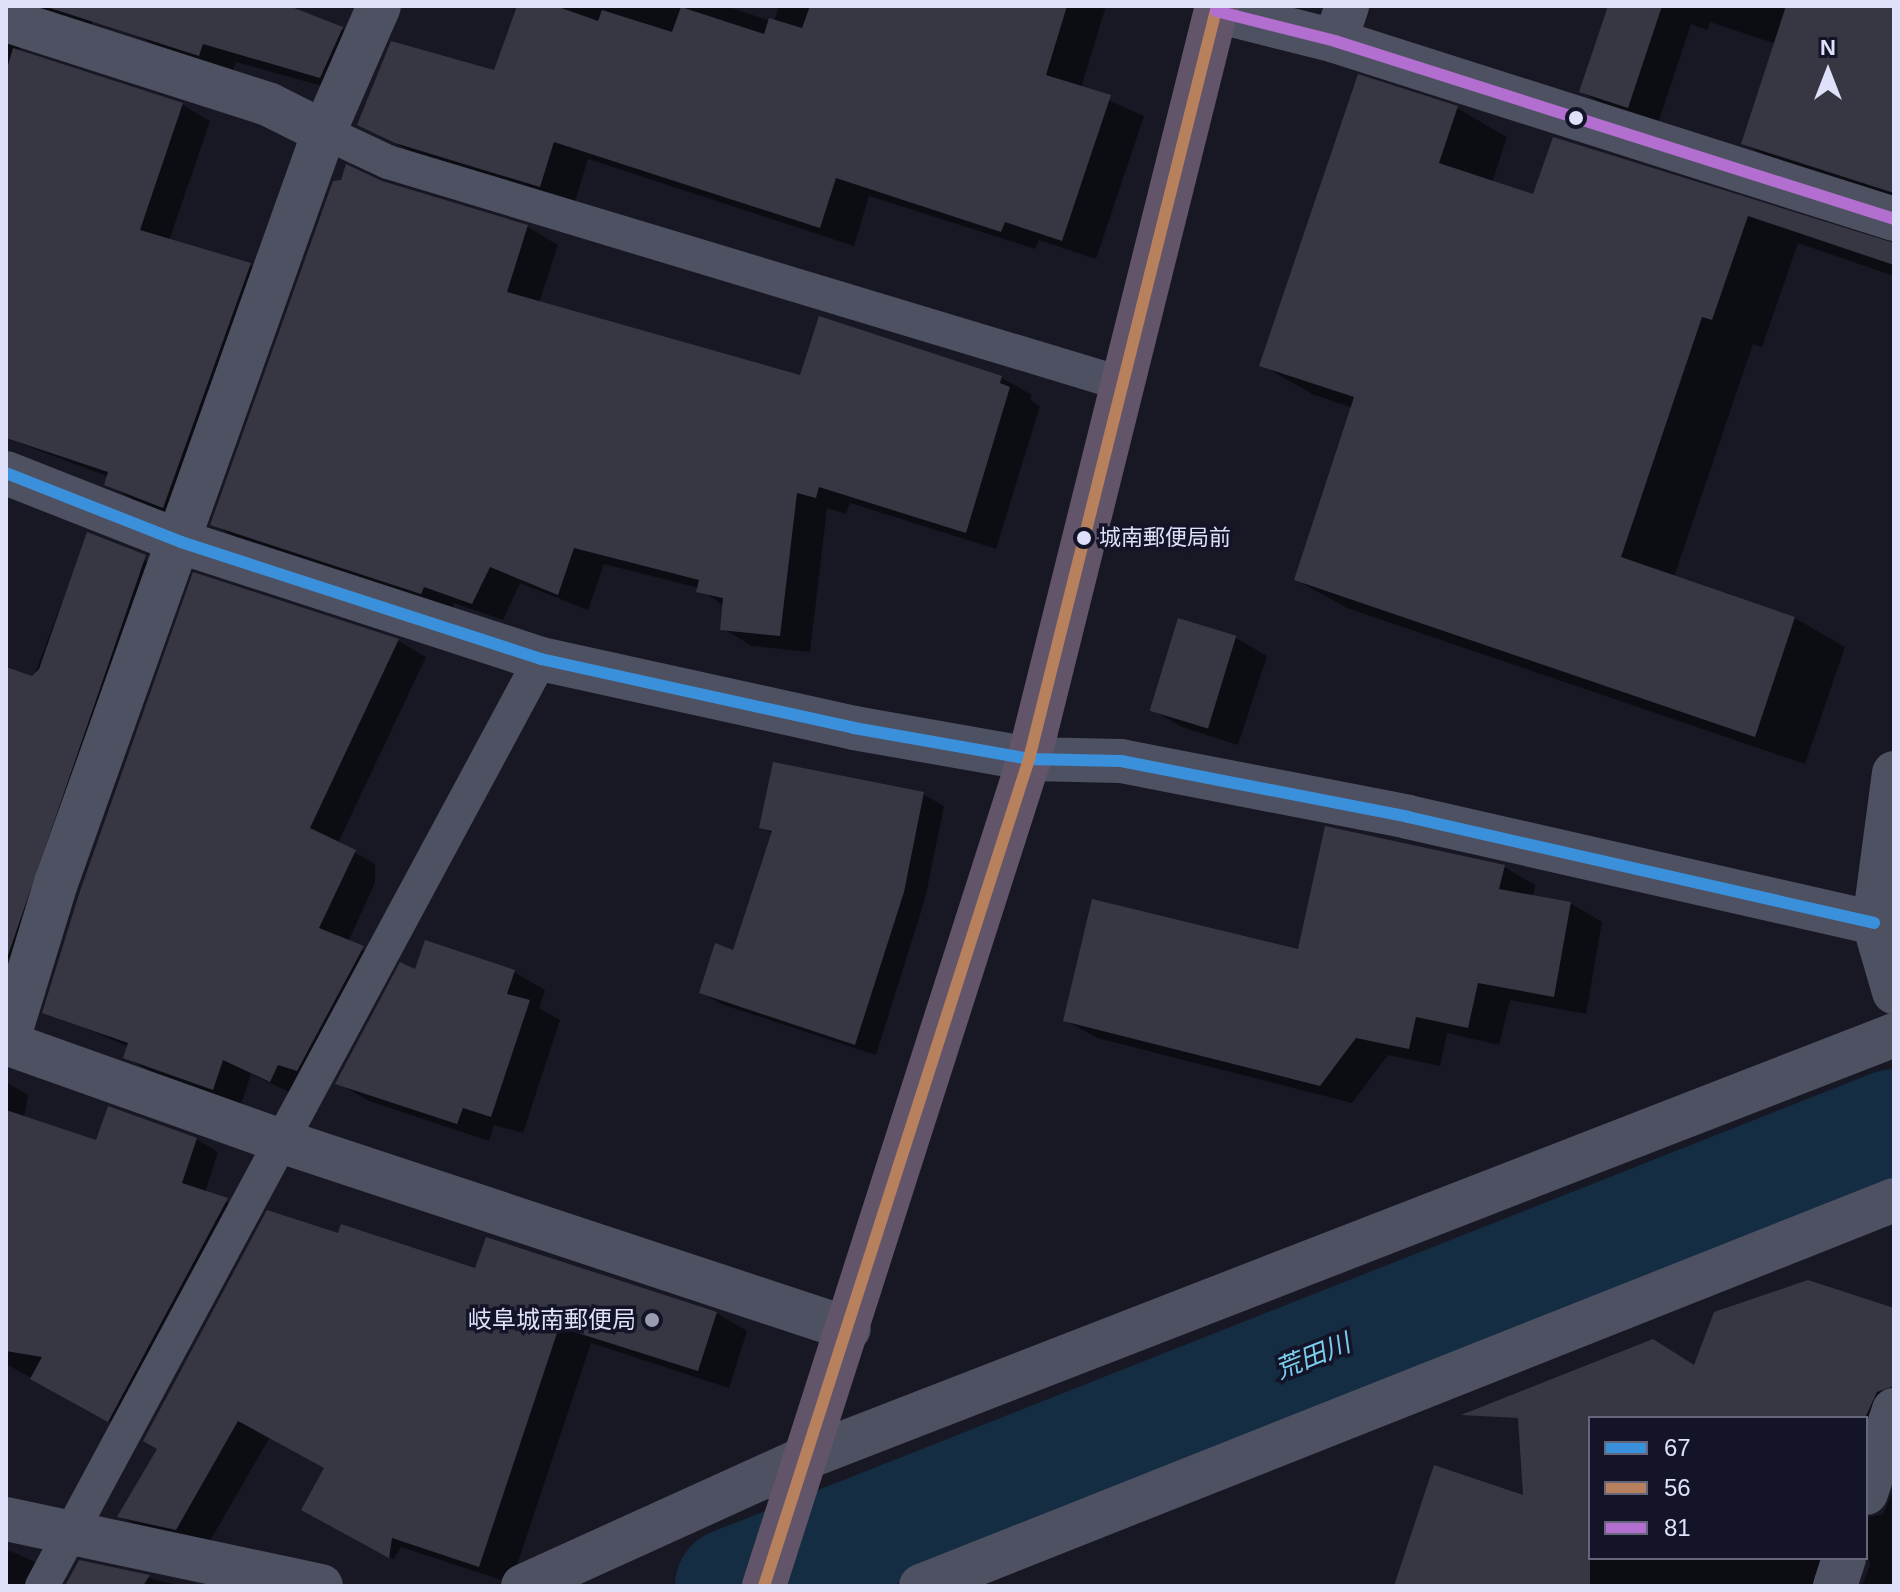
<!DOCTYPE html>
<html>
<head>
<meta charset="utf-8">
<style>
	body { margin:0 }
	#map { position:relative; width:1900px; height:1592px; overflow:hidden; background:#181824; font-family:Helvetica,"Noto Sans JP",sans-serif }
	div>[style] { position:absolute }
	.shadow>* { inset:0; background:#0007 }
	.river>* { height:116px; margin:-58px; padding:0 58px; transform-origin:58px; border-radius:58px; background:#142d42 }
	.building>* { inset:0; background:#373744; transform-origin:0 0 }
	.lane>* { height:34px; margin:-17px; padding:0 17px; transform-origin:17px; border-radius:17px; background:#4e5162 }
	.street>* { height:44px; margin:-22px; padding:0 22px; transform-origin:22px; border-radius:22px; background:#4e5162 }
	.highway>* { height:44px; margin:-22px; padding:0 22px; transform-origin:22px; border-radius:22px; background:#62556a }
	.bus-1>* { height:12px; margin:-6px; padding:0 6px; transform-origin:6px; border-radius:6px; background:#3a90db }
	.bus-2>* { height:12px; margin:-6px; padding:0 6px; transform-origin:6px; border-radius:6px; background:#b6815c }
	.bus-3>* { height:12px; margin:-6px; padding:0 6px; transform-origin:6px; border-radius:6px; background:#b36fd0 }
	.dots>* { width:22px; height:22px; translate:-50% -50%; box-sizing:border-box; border:4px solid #141428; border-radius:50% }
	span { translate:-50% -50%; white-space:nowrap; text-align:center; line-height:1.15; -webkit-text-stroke:7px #141428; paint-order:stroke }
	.bus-label { font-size:22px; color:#dfe1fb }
	.left { translate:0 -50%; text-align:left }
	.poi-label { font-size:24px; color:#dfe1fb }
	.right { translate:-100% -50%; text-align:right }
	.water-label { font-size:26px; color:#7acded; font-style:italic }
	.frame { position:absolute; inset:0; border:8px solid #dfe1fb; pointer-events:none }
	.legend { position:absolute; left:1588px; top:1416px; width:280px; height:144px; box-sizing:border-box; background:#141428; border:2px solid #65667c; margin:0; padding:10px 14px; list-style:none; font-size:24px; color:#dfe1fb }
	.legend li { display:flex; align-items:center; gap:16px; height:40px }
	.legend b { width:40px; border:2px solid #65667c }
	.north { position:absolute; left:1788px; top:32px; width:80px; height:80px; -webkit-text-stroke:6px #141428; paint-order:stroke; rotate:0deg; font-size:22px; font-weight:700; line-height:32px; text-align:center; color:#dfe1fb }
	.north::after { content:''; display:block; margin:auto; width:28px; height:36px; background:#dfe1fb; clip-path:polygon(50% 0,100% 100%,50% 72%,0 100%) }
</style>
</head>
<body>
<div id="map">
	<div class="shadow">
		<i style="clip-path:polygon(6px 6px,99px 6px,90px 28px,15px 31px,20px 52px,6px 207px)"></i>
		<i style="clip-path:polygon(126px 6px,291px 6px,290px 11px,342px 29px,375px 48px,354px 95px,236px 62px,232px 73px,165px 52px,132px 32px)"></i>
		<i style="clip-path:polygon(520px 6px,725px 6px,774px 22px,779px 6px,1106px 6px,1081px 88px,1144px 116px,1096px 259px,1039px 240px,1035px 249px,869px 196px,854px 246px,588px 159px,574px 205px,431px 162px,359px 124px,496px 73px)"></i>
		<i style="clip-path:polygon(1610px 6px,1894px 6px,1894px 199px,1773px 160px,1743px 143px,1776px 44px,1710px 22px,1707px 30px,1691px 24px,1658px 123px,1611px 108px,1581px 92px)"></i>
		<i style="clip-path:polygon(182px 105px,210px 121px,169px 241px,250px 265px,277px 281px,191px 522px,134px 500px,106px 484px,109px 477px,6px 438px,6px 408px)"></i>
		<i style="clip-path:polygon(1457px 108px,1507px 137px,1492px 183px,1534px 197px,1554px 139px,1894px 258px,1894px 276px,1798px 243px,1762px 347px,1753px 344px,1674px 577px,1795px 618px,1845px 647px,1805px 764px,1347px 608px,1296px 580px,1353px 408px,1312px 394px,1262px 365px)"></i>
		<i style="clip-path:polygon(381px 183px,528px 227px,558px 245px,539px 303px,801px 377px,1002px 378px,1032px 395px,1030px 400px,1040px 406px,996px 549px,850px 503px,846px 514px,827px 508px,810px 652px,752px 646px,722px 628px,724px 606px,699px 588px,604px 564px,588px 610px,520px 583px,503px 620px,454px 603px,452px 610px,243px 542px,213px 524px)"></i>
		<i style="clip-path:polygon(88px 535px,171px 572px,34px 967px,6px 958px,6px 669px,33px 678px)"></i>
		<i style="clip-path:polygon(195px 575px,398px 641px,426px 657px,338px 843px,375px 864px,375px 883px,348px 942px,390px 964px,298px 1096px,251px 1074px,241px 1105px,153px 1073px,126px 1057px,129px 1047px,56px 1016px)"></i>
		<i style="clip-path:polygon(1180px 620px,1236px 638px,1267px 656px,1238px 745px,1182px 727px,1151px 709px)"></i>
		<i style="clip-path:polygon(923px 794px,944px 806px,925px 899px,876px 1055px,721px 1004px,701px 992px,734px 952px,773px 834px,762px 827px)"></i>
		<i style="clip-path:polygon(1504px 867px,1535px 885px,1533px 897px,1570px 903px,1602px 922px,1586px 1014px,1510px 1000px,1499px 1045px,1447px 1033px,1440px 1066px,1388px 1055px,1352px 1103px,1097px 1038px,1065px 1020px,1299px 951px)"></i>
		<i style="clip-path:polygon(417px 971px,514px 972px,545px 990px,539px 1008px,560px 1020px,523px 1133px,494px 1125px,489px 1141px,369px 1101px,338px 1083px)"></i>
		<i style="clip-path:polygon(6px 1082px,28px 1095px,24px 1118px,98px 1143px,196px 1139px,218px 1152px,205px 1192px,249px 1212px,131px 1433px,6px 1364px)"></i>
		<i style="clip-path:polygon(339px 1236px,477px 1271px,716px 1313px,747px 1331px,729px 1388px,591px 1343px,511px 1583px,401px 1547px,394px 1559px,334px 1527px,326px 1468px,270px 1437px,207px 1546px,151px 1534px,120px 1516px)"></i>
		<i style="clip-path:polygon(1894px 1310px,1894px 1411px,1866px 1500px,1869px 1517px,1883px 1514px,1894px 1488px,1894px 1586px,1862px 1586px,1870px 1565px,1866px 1549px,1866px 1418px,1590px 1418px,1590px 1558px,1850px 1558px,1841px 1586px,1396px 1586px,1525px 1497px,1518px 1394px,1696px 1367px)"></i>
		<i style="clip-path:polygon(6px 1549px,66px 1576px,62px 1586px,6px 1586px)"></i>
		<i style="clip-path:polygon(80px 1562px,182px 1586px,67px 1586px)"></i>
	</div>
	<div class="river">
		<i style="left:733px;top:1586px;width:1248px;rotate:-21.57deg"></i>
	</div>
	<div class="building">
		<i style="clip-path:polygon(44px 6px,289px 6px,343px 27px,320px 78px,203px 44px,199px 56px)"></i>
		<i style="clip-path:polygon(517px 6px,556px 6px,598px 21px,602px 10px,672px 32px,681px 7px,764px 34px,769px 18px,802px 28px,810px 6px,1067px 6px,1046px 75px,1111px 95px,1062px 241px,1005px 222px,1001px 232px,836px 178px,820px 228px,554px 142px,540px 187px,395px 143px,357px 125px,391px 41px,494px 70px)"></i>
		<i style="clip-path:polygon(1608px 6px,1662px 6px,1628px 108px,1579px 92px)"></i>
		<i style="clip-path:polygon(1786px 6px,1894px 6px,1894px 193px,1741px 144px)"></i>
		<i style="clip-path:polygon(13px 48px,183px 103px,140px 230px,251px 263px,163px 508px,104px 485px,108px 472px,6px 438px,6px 72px)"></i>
		<i style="clip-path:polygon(1358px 74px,1458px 106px,1439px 163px,1533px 194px,1553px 137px,1894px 243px,1894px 265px,1748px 216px,1712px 320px,1702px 317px,1621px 557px,1795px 617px,1755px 737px,1294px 580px,1354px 397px,1259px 366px)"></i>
		<i style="clip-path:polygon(346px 164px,382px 181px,528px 225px,507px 292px,800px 375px,819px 316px,1002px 376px,1000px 383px,1010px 387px,966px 533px,819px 487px,816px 498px,797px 493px,780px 636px,720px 630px,723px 598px,696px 592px,699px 580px,574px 548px,558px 595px,490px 567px,472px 604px,424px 587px,421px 594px,210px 525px,333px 181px,341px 180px)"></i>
		<i style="clip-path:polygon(87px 532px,146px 555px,6px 961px,6px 667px,32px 676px,39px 669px)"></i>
		<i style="clip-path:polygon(193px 572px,399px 639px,310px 828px,356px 850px,319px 928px,364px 946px,297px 1071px,278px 1065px,270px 1082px,223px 1060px,213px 1090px,123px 1058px,128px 1043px,42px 1013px,80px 891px)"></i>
		<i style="left:1178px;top:618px;width:61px;height:97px;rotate:17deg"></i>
		<i style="clip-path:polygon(773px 762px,924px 792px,904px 892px,855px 1045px,699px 993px,715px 943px,733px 950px,772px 831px,759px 828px)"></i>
		<i style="clip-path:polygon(1325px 826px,1505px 865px,1499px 889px,1571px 902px,1554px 997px,1478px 983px,1468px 1028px,1416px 1017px,1409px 1049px,1356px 1038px,1320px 1086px,1063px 1021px,1092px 899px,1298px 949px)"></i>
		<i style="clip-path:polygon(425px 940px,515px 970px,507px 994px,530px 1000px,491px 1117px,463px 1108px,457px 1124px,335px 1084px,400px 962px,415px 969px)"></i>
		<i style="clip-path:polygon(108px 1106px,197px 1138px,182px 1183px,228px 1198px,108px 1422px,30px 1379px,42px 1357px,6px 1351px,6px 1110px,96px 1140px)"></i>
		<i style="clip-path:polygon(267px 1210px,338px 1233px,341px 1224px,475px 1268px,486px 1237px,717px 1312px,698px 1371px,559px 1327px,479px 1567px,392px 1538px,389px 1558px,301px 1510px,324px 1468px,238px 1421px,176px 1530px,117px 1517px,157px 1449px,143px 1441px)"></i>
		<i style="clip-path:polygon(1808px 1280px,1894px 1308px,1894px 1386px,1877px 1392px,1865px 1418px,1590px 1418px,1590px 1586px,1394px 1586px,1434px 1465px,1523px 1495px,1518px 1418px,1461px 1415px,1653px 1339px,1694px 1365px,1714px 1312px)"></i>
		<i style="clip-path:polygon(79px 1560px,150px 1575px,143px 1586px,65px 1586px)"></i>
	</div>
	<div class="lane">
		<i style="left:324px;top:132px;width:71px;rotate:25.1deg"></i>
		<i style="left:388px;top:162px;width:765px;rotate:16.8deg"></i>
		<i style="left:42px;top:1586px;width:1053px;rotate:-61.71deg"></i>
	</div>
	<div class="street">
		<i style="left:1216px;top:11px;width:123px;rotate:14.1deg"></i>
		<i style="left:1335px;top:41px;width:587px;rotate:17.66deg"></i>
		<i style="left:6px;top:20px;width:277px;rotate:17.8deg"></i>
		<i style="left:270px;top:105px;width:60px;rotate:26.6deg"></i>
		<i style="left:1335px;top:41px;width:37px;rotate:-71deg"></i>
		<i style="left:6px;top:473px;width:188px;rotate:21.5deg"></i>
		<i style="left:181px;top:542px;width:379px;rotate:18deg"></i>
		<i style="left:541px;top:659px;width:321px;rotate:12.4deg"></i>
		<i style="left:854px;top:728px;width:178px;rotate:10deg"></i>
		<i style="left:1029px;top:759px;width:92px;rotate:1.2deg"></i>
		<i style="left:1121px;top:761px;width:292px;rotate:11deg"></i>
		<i style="left:1408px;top:817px;width:478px;rotate:12.8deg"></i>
		<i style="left:1894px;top:773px;width:151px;rotate:97.6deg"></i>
		<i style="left:1874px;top:923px;width:72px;rotate:73.8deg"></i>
		<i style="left:6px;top:1043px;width:292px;rotate:19.6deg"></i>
		<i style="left:281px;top:1141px;width:598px;rotate:18.31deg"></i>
		<i style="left:7px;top:1043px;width:167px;rotate:-73deg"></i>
		<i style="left:56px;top:883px;width:797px;rotate:-70.36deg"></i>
		<i style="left:324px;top:132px;width:137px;rotate:-66.4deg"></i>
		<i style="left:1866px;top:1493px;width:88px;rotate:-71.4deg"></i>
		<i style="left:6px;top:1519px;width:322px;rotate:12deg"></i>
		<i style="left:523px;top:1586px;width:315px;rotate:-24.4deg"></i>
		<i style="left:810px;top:1456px;width:1163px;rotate:-21.22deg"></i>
		<i style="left:921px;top:1586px;width:1047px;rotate:-21.64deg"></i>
		<i style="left:1835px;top:1586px;width:29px;rotate:-72deg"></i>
	</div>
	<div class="highway">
		<i style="left:764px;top:1586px;width:868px;rotate:-72.23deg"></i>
		<i style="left:1029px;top:759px;width:776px;rotate:-75.98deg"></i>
	</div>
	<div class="bus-1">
		<i style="left:6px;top:473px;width:188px;rotate:21.5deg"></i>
		<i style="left:181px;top:542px;width:379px;rotate:18deg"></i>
		<i style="left:541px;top:659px;width:321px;rotate:12.4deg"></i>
		<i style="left:854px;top:728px;width:178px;rotate:10deg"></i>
		<i style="left:1029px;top:759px;width:92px;rotate:1.2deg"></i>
		<i style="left:1121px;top:761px;width:292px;rotate:11deg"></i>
		<i style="left:1408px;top:817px;width:478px;rotate:12.8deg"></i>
	</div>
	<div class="bus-2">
		<i style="left:764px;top:1586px;width:868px;rotate:-72.23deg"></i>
		<i style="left:1029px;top:759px;width:776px;rotate:-75.98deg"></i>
	</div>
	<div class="bus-3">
		<i style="left:1216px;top:11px;width:123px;rotate:14.1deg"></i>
		<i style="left:1335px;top:41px;width:587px;rotate:17.66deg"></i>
	</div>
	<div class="dots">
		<i style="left:1576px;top:118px;background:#dfe1fb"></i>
		<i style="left:1084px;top:538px;background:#dfe1fb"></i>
		<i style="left:652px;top:1320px;background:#999bb0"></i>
	</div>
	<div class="bus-label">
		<span class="left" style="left:1099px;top:538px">城南郵便局前</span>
	</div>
	<div class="poi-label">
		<span class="right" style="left:636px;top:1320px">岐阜城南郵便局</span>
	</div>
	<div class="water-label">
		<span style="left:1313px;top:1357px;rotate:-22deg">荒田川</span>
	</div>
	<div class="frame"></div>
	<ul class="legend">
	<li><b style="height:10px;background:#3a90db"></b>67</li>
	<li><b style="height:10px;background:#b6815c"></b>56</li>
	<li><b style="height:10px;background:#b36fd0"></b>81</li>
	</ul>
	<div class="north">N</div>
</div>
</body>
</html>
